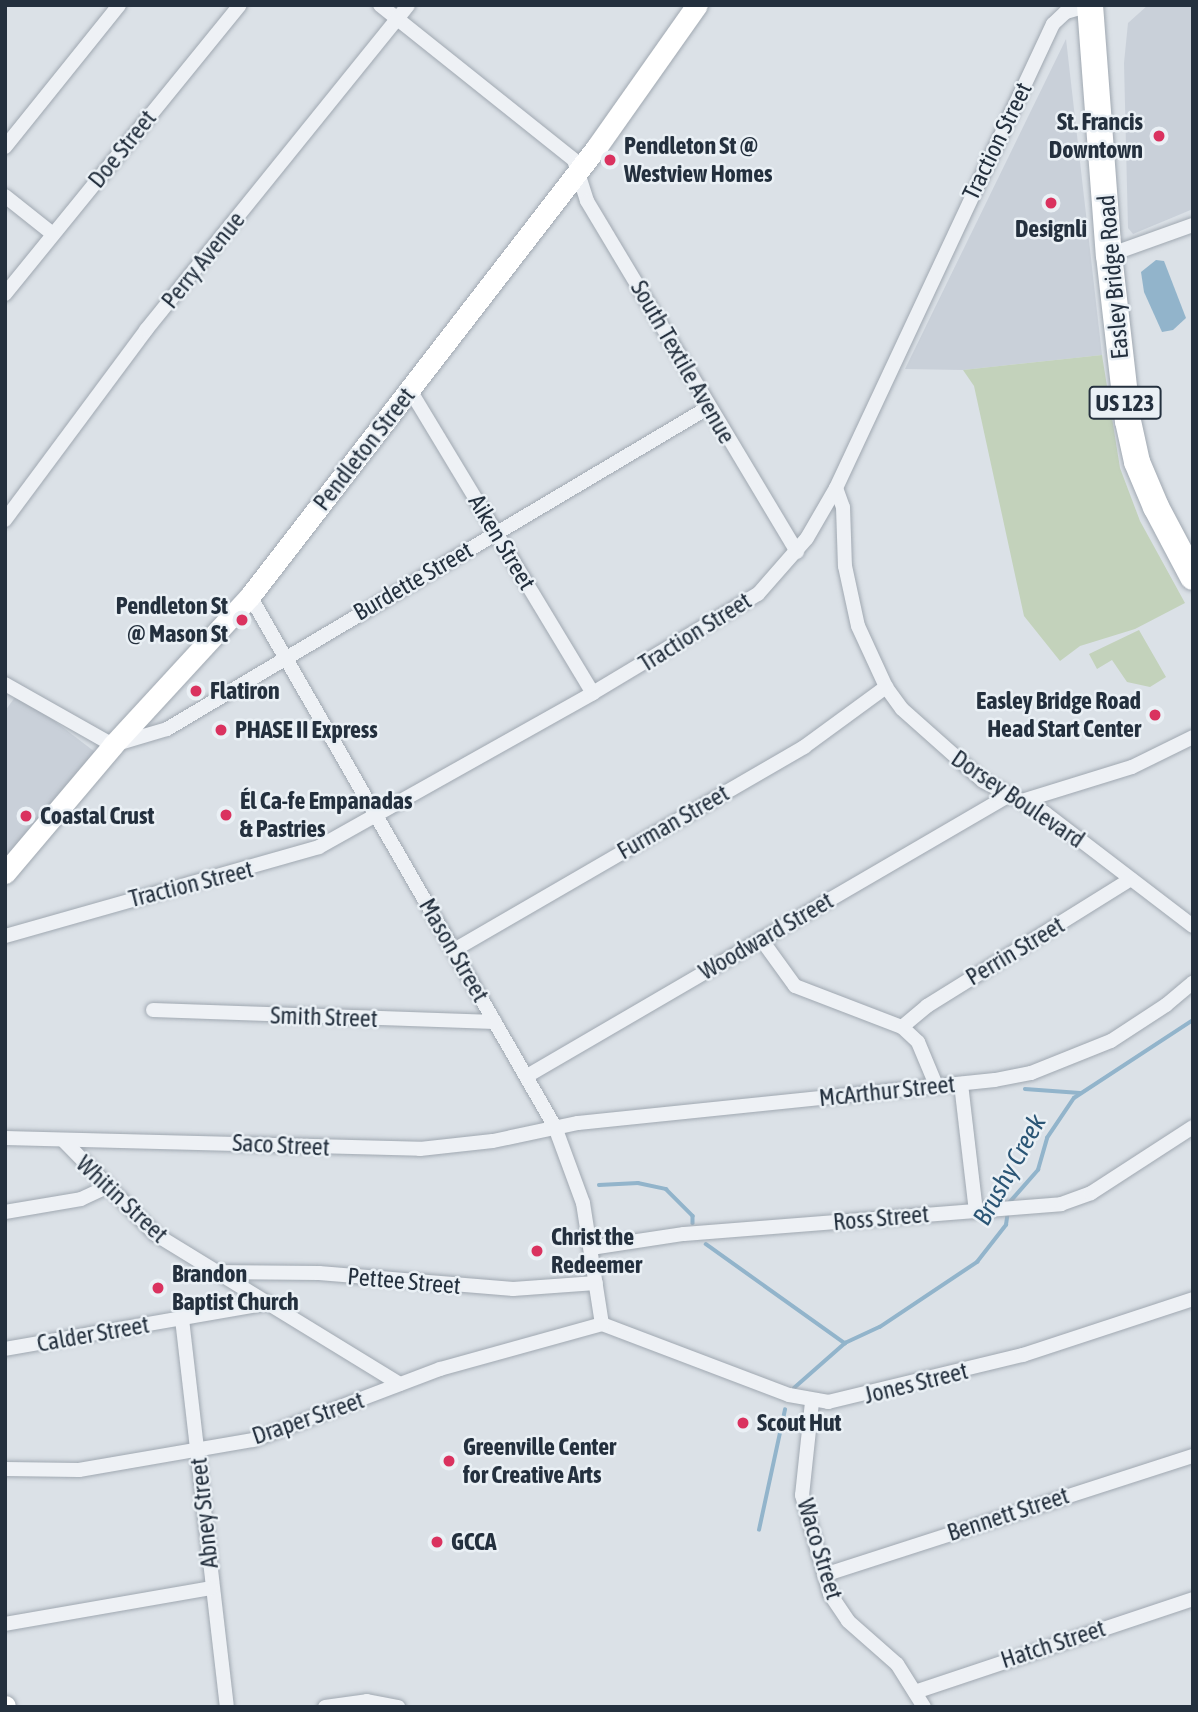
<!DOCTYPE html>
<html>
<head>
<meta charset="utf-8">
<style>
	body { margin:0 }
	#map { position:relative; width:1198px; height:1712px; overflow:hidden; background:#dbe1e7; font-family:"Asap Condensed",sans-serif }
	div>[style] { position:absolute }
	.built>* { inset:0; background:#c9d0d9 }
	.green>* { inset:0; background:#c3d2bb }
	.water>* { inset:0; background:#92b4cb }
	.stream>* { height:3.5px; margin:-1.75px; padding:0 1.75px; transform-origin:1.75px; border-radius:1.75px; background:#92b4cb }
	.roads { filter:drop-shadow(0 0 2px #a0a8b1) drop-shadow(0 0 2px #a0a8b1) }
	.street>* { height:14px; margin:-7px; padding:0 7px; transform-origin:7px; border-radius:7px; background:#eef1f5 }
	.secondary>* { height:21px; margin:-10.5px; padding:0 10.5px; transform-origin:10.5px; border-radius:10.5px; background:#fff }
	.highway>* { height:26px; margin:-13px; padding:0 13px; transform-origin:13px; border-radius:13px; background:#fff }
	.dots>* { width:19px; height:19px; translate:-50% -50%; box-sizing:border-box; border:4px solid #eaf0f5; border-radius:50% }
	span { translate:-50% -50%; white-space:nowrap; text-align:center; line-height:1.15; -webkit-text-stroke:5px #eaf0f5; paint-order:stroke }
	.shield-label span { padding:2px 5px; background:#eaf0f5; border:2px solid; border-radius:5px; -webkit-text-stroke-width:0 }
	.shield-label { font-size:23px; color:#24303e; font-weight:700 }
	.poi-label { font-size:24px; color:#24303e; font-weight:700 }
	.right { translate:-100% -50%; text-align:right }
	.left { translate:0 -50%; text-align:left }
	.street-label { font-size:24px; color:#24303e }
	.water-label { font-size:26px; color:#2a5575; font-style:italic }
	.frame { position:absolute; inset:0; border:7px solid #24303e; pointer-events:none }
</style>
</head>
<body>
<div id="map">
	<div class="built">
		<i style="clip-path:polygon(1148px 5px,1193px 5px,1193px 209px,1133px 234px,1128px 228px,1124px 63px,1128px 23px)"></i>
		<i style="clip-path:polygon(1066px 39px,1102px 355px,963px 370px,905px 369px)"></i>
		<i style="clip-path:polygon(18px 693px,95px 752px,5px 867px,5px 711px)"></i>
	</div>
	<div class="green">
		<i style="clip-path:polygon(1102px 355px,1120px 468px,1140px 521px,1185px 603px,1135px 629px,1080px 646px,1060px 661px,1024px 616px,974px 386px,963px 370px)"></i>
		<i style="clip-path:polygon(1139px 630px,1166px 677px,1150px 687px,1127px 682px,1112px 660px,1097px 669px,1089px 654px)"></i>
	</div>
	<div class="water">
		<i style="clip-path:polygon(1156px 260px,1164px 261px,1186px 318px,1173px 330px,1162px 332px,1144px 292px,1141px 272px)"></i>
	</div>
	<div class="stream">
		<i style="left:1025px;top:1089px;width:55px;rotate:4.2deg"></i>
		<i style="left:599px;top:1185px;width:39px;rotate:-3deg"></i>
		<i style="left:638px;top:1183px;width:29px;rotate:12deg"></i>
		<i style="left:666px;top:1189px;width:38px;rotate:45deg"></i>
		<i style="left:693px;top:1216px;width:7px;rotate:90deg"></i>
		<i style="left:1009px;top:1203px;width:44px;rotate:-48.7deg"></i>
		<i style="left:1038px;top:1170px;width:33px;rotate:-74deg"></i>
		<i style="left:1047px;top:1138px;width:48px;rotate:-56deg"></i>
		<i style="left:1074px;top:1098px;width:142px;rotate:-33.2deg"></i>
		<i style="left:706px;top:1244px;width:171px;rotate:35.5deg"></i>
		<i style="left:794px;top:1388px;width:68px;rotate:-41.4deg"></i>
		<i style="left:845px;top:1343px;width:38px;rotate:-25deg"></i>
		<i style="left:880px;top:1327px;width:117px;rotate:-33.8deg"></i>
		<i style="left:977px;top:1262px;width:47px;rotate:-51.9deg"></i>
		<i style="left:1006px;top:1225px;width:14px;rotate:-82deg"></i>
		<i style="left:759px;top:1530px;width:123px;rotate:-77.8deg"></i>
	</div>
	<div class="roads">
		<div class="street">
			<i style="left:380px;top:5px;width:248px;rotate:38.6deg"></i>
			<i style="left:574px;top:160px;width:43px;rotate:72.4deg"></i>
			<i style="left:587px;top:201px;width:409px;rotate:59.1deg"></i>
			<i style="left:5px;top:147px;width:182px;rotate:-51.2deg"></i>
			<i style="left:5px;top:196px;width:61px;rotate:38.4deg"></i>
			<i style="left:1109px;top:255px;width:89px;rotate:-19.7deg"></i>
			<i style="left:5px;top:294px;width:372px;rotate:-50.9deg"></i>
			<i style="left:410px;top:390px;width:354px;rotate:58.9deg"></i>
			<i style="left:836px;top:488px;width:20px;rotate:70deg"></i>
			<i style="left:843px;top:507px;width:59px;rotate:88.1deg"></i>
			<i style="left:845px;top:566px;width:61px;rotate:77.8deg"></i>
			<i style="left:858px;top:626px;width:67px;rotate:65.3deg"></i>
			<i style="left:886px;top:687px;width:27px;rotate:54deg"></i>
			<i style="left:902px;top:709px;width:108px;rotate:41.6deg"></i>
			<i style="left:983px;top:781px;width:70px;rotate:27.3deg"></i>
			<i style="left:1045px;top:813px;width:186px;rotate:37.4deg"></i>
			<i style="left:5px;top:520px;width:237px;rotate:-53.4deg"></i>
			<i style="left:146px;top:330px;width:417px;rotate:-51.1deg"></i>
			<i style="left:250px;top:596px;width:612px;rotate:60.13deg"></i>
			<i style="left:555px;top:1127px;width:81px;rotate:69.8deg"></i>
			<i style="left:583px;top:1203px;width:122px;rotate:81.1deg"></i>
			<i style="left:5px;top:684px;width:124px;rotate:29.5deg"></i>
			<i style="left:113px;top:745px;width:56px;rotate:-16.5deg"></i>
			<i style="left:167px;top:729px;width:630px;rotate:-30.71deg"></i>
			<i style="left:1022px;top:801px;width:115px;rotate:-17.2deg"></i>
			<i style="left:1132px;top:767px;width:68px;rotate:-26.2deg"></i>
			<i style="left:5px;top:936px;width:326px;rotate:-15.8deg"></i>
			<i style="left:319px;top:847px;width:314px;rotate:-29.3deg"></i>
			<i style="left:593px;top:693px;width:192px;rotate:-31deg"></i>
			<i style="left:758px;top:594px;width:74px;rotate:-48.8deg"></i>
			<i style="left:807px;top:538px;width:58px;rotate:-59.9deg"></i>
			<i style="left:836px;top:488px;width:512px;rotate:-64.94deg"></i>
			<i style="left:1053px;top:24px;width:18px;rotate:-43deg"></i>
			<i style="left:1066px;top:12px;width:25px;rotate:-16deg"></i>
			<i style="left:761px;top:939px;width:58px;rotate:54.1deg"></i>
			<i style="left:795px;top:986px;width:115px;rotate:21deg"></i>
			<i style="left:902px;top:1027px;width:22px;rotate:43deg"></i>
			<i style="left:918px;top:1042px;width:47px;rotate:67.3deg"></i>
			<i style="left:454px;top:950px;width:405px;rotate:-30.1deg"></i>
			<i style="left:804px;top:747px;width:102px;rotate:-36.2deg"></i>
			<i style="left:153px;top:1010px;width:342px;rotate:2deg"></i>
			<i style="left:902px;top:1027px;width:33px;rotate:-40deg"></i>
			<i style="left:927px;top:1006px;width:240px;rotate:-31.9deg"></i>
			<i style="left:527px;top:1076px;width:554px;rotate:-30.22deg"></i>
			<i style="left:961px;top:1084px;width:128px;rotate:83.3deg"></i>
			<i style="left:5px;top:1138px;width:415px;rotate:1.5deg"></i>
			<i style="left:420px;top:1149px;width:73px;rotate:-6.3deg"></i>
			<i style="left:493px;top:1141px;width:87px;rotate:-12deg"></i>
			<i style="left:578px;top:1123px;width:419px;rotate:-5.9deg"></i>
			<i style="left:995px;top:1080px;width:37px;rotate:-11deg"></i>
			<i style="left:1031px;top:1073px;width:86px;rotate:-21.8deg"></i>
			<i style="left:1111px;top:1041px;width:66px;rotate:-33.2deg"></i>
			<i style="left:1166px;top:1005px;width:35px;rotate:-40deg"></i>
			<i style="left:64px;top:1141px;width:130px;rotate:45.6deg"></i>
			<i style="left:155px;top:1234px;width:287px;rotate:31.5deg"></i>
			<i style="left:5px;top:1212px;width:77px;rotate:-9.7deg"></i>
			<i style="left:81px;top:1199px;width:26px;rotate:-25deg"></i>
			<i style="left:591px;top:1248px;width:94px;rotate:-8.6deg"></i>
			<i style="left:684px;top:1234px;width:378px;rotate:-4.5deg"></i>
			<i style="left:1061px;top:1204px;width:32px;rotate:-20deg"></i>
			<i style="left:1091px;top:1193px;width:121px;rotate:-32.9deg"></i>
			<i style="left:213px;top:1272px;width:106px;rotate:0.5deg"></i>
			<i style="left:319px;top:1273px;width:195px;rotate:4.7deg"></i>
			<i style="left:513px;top:1289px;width:83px;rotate:-4.1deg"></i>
			<i style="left:182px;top:1319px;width:391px;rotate:83.4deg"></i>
			<i style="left:602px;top:1324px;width:200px;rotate:20.8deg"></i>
			<i style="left:789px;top:1395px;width:40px;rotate:10deg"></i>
			<i style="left:828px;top:1402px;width:201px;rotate:-13.6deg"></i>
			<i style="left:1023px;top:1355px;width:179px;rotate:-18.2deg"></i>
			<i style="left:5px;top:1349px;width:262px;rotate:-9.9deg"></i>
			<i style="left:812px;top:1402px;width:94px;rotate:96.1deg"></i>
			<i style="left:802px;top:1495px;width:103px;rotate:74.2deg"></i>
			<i style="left:830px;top:1594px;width:32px;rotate:56deg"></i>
			<i style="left:848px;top:1621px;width:65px;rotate:41.3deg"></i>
			<i style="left:897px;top:1664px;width:51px;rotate:57.9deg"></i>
			<i style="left:5px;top:1469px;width:74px;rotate:0.8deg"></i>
			<i style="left:79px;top:1470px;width:177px;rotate:-9.8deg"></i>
			<i style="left:253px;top:1440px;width:200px;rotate:-20.8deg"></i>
			<i style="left:440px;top:1369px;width:168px;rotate:-15.5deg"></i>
			<i style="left:824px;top:1575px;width:388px;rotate:-17.9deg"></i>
			<i style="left:5px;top:1624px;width:209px;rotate:-9.9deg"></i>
			<i style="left:915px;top:1692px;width:293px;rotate:-18.5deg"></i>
			<i style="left:325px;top:1707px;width:42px;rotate:-8.1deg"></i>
			<i style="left:367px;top:1701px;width:32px;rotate:11deg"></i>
		</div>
		<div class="secondary">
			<i style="left:5px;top:873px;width:167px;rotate:-49.8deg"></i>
			<i style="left:113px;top:745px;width:202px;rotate:-47.4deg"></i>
			<i style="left:250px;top:596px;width:566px;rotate:-52.32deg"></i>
			<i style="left:596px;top:148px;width:175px;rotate:-54.8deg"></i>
			<i style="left:5px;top:1706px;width:1px;rotate:90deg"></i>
		</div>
		<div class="highway">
			<i style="left:1090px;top:5px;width:251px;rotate:85.7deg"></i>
			<i style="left:1109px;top:255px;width:167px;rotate:83.5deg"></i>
			<i style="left:1128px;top:421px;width:42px;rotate:77.6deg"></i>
			<i style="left:1137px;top:462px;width:49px;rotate:67.1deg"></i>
			<i style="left:1156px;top:507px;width:79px;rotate:62.1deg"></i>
		</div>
	</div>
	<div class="dots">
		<i style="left:1159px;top:136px;background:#da325f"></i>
		<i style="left:610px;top:160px;background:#da325f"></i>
		<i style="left:1051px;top:203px;background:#da325f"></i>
		<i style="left:242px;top:620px;background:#da325f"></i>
		<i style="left:196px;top:691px;background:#da325f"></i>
		<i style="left:1155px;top:715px;background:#da325f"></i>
		<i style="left:221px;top:730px;background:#da325f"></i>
		<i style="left:226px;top:815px;background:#da325f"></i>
		<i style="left:26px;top:816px;background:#da325f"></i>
		<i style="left:537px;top:1251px;background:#da325f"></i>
		<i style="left:158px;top:1288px;background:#da325f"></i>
		<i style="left:743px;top:1423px;background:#da325f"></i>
		<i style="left:449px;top:1461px;background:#da325f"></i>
		<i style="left:437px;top:1542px;background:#da325f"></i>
	</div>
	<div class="shield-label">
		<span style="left:1125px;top:403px">US 123</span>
	</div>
	<div class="poi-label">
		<span class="right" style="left:1143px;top:136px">St. Francis<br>Downtown</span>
		<span class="left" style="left:624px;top:160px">Pendleton St @<br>Westview Homes</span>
		<span style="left:1051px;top:229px">Designli</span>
		<span class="right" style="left:228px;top:620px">Pendleton St<br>@ Mason St</span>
		<span class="left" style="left:210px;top:691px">Flatiron</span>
		<span class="right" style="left:1141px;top:715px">Easley Bridge Road<br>Head Start Center</span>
		<span class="left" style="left:235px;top:730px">PHASE II Express</span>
		<span class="left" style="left:240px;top:815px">Él Ca-fe Empanadas<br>&amp; Pastries</span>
		<span class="left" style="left:40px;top:816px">Coastal Crust</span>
		<span class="left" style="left:551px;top:1251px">Christ the<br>Redeemer</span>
		<span class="left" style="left:172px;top:1288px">Brandon<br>Baptist Church</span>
		<span class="left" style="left:757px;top:1423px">Scout Hut</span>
		<span class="left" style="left:463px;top:1461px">Greenville Center<br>for Creative Arts</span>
		<span class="left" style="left:451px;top:1542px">GCCA</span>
	</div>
	<div class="street-label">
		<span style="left:997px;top:141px;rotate:-64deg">Traction Street</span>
		<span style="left:122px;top:149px;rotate:-51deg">Doe Street</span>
		<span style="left:203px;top:260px;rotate:-51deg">Perry Avenue</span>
		<span style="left:1113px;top:277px;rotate:-95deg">Easley Bridge Road</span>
		<span style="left:683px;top:362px;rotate:60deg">South Textile Avenue</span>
		<span style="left:364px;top:449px;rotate:-52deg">Pendleton Street</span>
		<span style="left:502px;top:542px;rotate:59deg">Aiken Street</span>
		<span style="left:413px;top:581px;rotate:-30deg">Burdette Street</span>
		<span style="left:695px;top:632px;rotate:-32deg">Traction Street</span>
		<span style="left:1018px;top:799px;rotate:34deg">Dorsey Boulevard</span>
		<span style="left:673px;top:822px;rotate:-30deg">Furman Street</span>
		<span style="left:191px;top:884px;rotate:-14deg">Traction Street</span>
		<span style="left:766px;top:936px;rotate:-30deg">Woodward Street</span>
		<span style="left:454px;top:950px;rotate:60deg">Mason Street</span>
		<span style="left:1015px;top:951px;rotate:-31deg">Perrin Street</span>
		<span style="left:324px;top:1017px;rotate:2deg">Smith Street</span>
		<span style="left:887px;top:1091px;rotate:-6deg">McArthur Street</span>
		<span style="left:281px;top:1145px;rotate:3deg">Saco Street</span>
		<span style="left:122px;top:1199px;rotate:43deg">Whitin Street</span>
		<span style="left:881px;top:1218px;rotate:-5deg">Ross Street</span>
		<span style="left:404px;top:1281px;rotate:5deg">Pettee Street</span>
		<span style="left:93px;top:1334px;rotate:-10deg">Calder Street</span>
		<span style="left:916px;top:1383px;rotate:-14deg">Jones Street</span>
		<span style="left:308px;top:1418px;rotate:-19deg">Draper Street</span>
		<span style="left:204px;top:1513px;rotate:-96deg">Abney Street</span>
		<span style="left:1008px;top:1514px;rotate:-18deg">Bennett Street</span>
		<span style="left:820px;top:1549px;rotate:73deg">Waco Street</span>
		<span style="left:1053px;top:1644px;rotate:-18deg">Hatch Street</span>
	</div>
	<div class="water-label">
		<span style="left:1010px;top:1170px;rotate:-61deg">Brushy Creek</span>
	</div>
	<div class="frame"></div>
</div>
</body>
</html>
